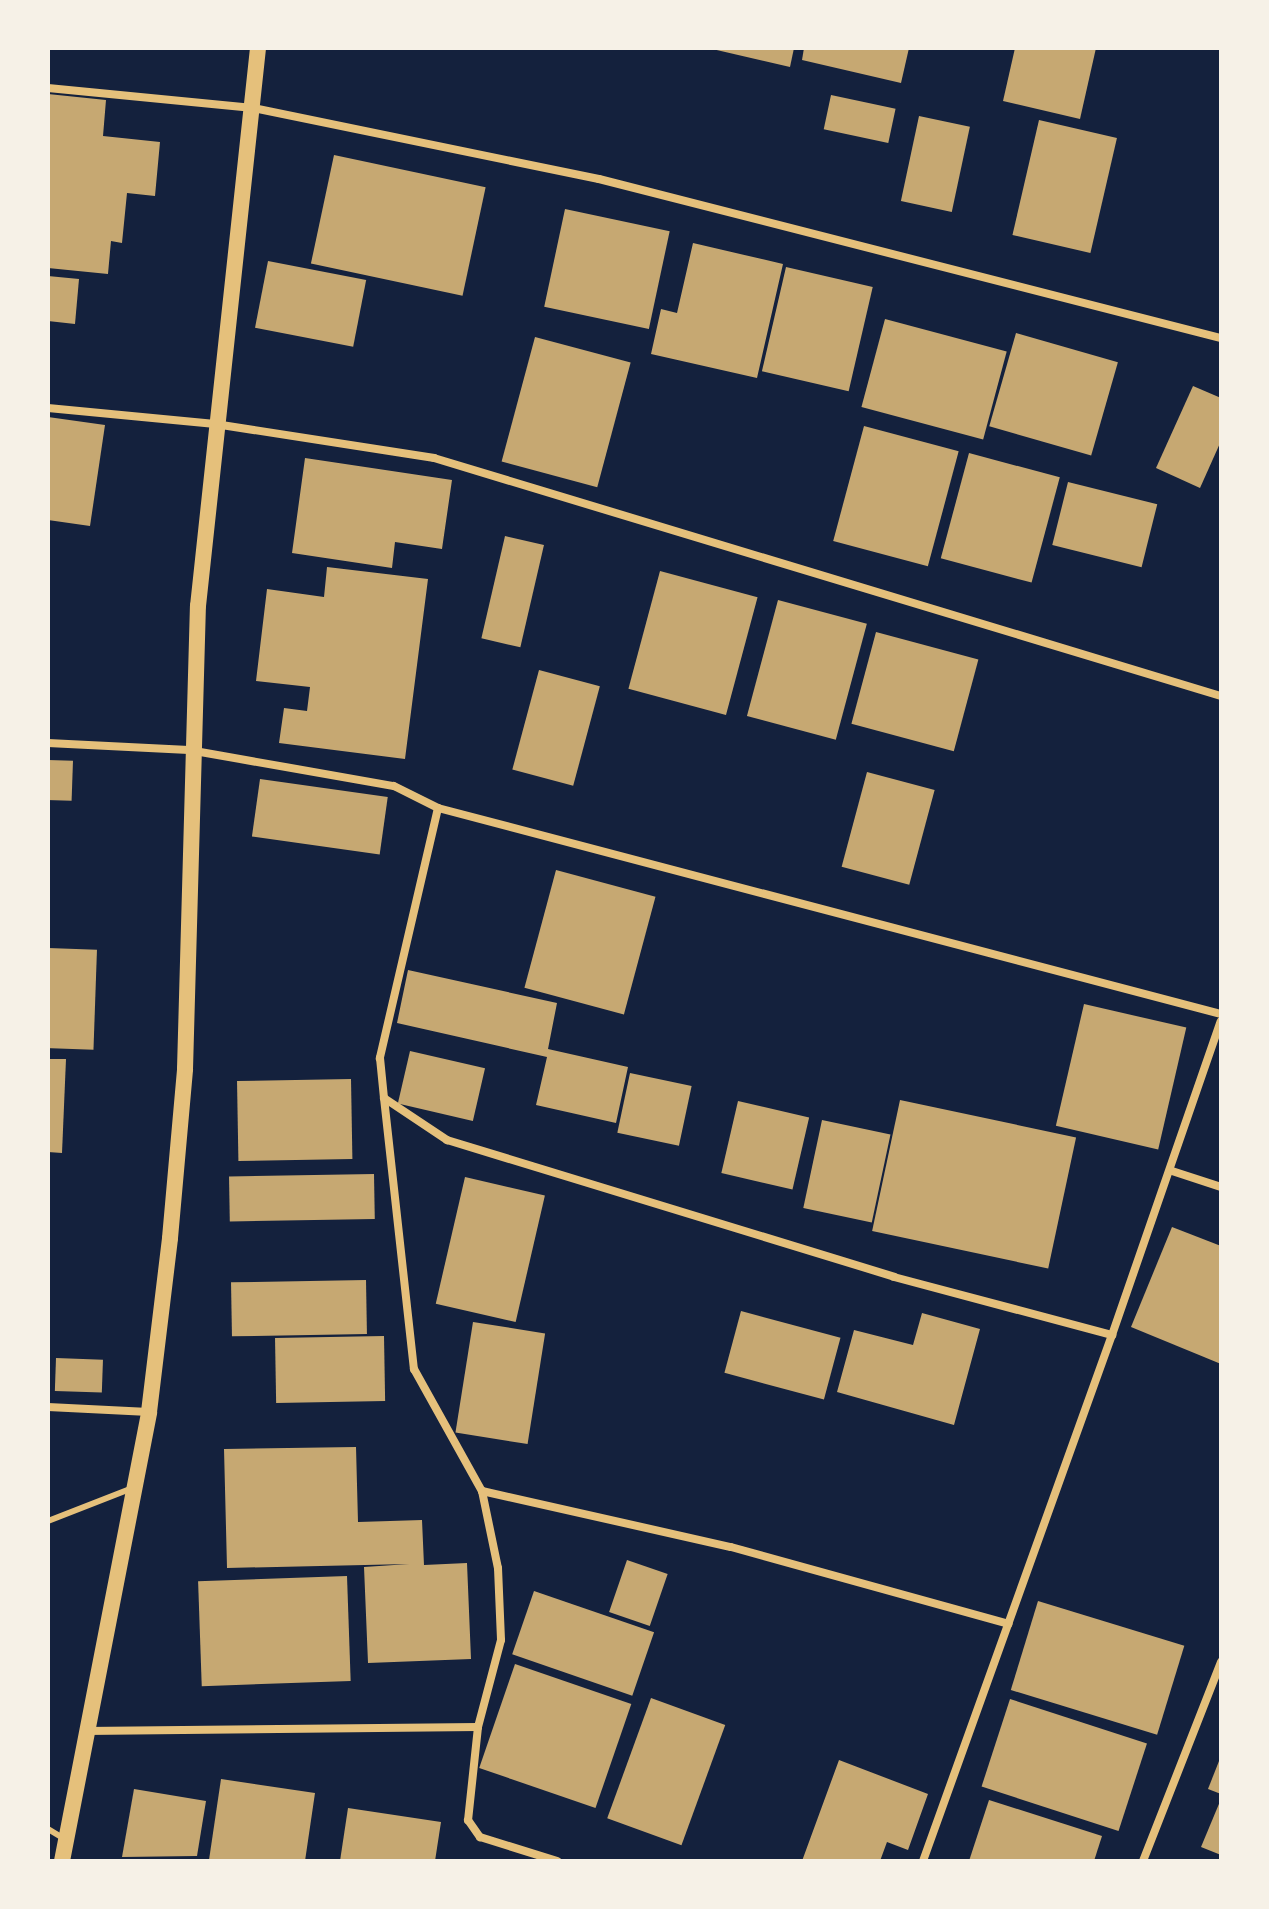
<!DOCTYPE html>
<html>
<head>
<meta charset="utf-8">
<style>
	body { margin:0 }
	#map { position:relative; width:1269px; height:1909px; overflow:hidden; background:#14213d; font-family:"PT Sans",sans-serif }
	div>[style] { position:absolute }
	.building>* { inset:0; background:#c6a872; transform-origin:0 0 }
	.service>* { height:6px; margin:-3px; padding:0 3px; transform-origin:3px; border-radius:3px; background:#e5c07b }
	.minor>* { height:8px; margin:-4px; padding:0 4px; transform-origin:4px; border-radius:4px; background:#e5c07b }
	.secondary>* { height:16px; margin:-8px; padding:0 8px; transform-origin:8px; border-radius:8px; background:#e5c07b }
	span { translate:-50% -50%; white-space:nowrap; text-align:center; line-height:1.15; -webkit-text-stroke:7px #f6f1e7; paint-order:stroke }
	.frame { position:absolute; inset:0; border:50px solid #f6f1e7; pointer-events:none }
</style>
</head>
<body>
<div id="map">
	<div class="building">
		<i style="clip-path:polygon(708px 48px,794px 48px,790px 67px)"></i>
		<i style="clip-path:polygon(804px 48px,909px 48px,901px 83px,802px 60px)"></i>
		<i style="clip-path:polygon(1015px 48px,1096px 48px,1080px 119px,1003px 101px)"></i>
		<i style="clip-path:polygon(48px 94px,106px 100px,103px 136px,160px 142px,155px 196px,127px 193px,122px 243px,111px 241px,108px 274px,48px 268px)"></i>
		<i style="left:831px;top:95px;width:66px;height:35px;rotate:12deg"></i>
		<i style="left:919px;top:116px;width:52px;height:87px;rotate:12deg"></i>
		<i style="left:1039px;top:120px;width:80px;height:118px;rotate:13deg"></i>
		<i style="left:334px;top:155px;width:155px;height:111px;rotate:12deg"></i>
		<i style="left:565px;top:209px;width:107px;height:100px;rotate:12deg"></i>
		<i style="clip-path:polygon(693px 243px,783px 264px,757px 378px,651px 354px,661px 309px,677px 313px)"></i>
		<i style="left:268px;top:261px;width:100px;height:68px;rotate:11deg"></i>
		<i style="left:786px;top:267px;width:89px;height:107px;rotate:13deg"></i>
		<i style="clip-path:polygon(48px 276px,79px 279px,75px 324px,48px 321px)"></i>
		<i style="left:885px;top:319px;width:126px;height:91px;rotate:15deg"></i>
		<i style="left:1016px;top:333px;width:106px;height:97px;rotate:16deg"></i>
		<i style="left:535px;top:337px;width:99px;height:129px;rotate:15deg"></i>
		<i style="clip-path:polygon(1193px 386px,1221px 398px,1221px 441px,1200px 488px,1156px 468px)"></i>
		<i style="clip-path:polygon(48px 417px,105px 425px,90px 526px,48px 520px)"></i>
		<i style="left:864px;top:426px;width:98px;height:119px;rotate:15deg"></i>
		<i style="left:969px;top:453px;width:94px;height:109px;rotate:15deg"></i>
		<i style="clip-path:polygon(305px 458px,452px 480px,442px 549px,395px 542px,392px 568px,292px 553px)"></i>
		<i style="left:1068px;top:482px;width:92px;height:65px;rotate:14deg"></i>
		<i style="left:505px;top:536px;width:40px;height:105px;rotate:13deg"></i>
		<i style="clip-path:polygon(327px 567px,428px 579px,405px 759px,279px 743px,284px 708px,307px 711px,310px 687px,256px 681px,267px 589px,324px 597px)"></i>
		<i style="left:660px;top:571px;width:101px;height:122px;rotate:15deg"></i>
		<i style="left:778px;top:600px;width:92px;height:120px;rotate:15deg"></i>
		<i style="left:876px;top:632px;width:106px;height:95px;rotate:15deg"></i>
		<i style="left:539px;top:670px;width:63px;height:103px;rotate:15deg"></i>
		<i style="left:48px;top:760px;width:25px;height:40px;rotate:2deg"></i>
		<i style="left:867px;top:772px;width:70px;height:98px;rotate:15deg"></i>
		<i style="left:260px;top:779px;width:129px;height:58px;rotate:8deg"></i>
		<i style="left:556px;top:870px;width:103px;height:122px;rotate:15deg"></i>
		<i style="left:48px;top:948px;width:49px;height:100px;rotate:2deg"></i>
		<i style="clip-path:polygon(408px 970px,557px 1003px,548px 1049px,628px 1067px,616px 1123px,536px 1105px,547px 1057px,397px 1023px)"></i>
		<i style="left:1084px;top:1004px;width:105px;height:125px;rotate:13deg"></i>
		<i style="left:410px;top:1051px;width:77px;height:54px;rotate:13deg"></i>
		<i style="clip-path:polygon(48px 1059px,66px 1059px,62px 1153px,48px 1152px)"></i>
		<i style="left:630px;top:1073px;width:63px;height:61px;rotate:12deg"></i>
		<i style="left:351px;top:1079px;width:80px;height:114px;rotate:89deg"></i>
		<i style="left:900px;top:1100px;width:180px;height:134px;rotate:12deg"></i>
		<i style="left:738px;top:1101px;width:73px;height:74px;rotate:13deg"></i>
		<i style="left:822px;top:1120px;width:70px;height:90px;rotate:12deg"></i>
		<i style="left:374px;top:1174px;width:45px;height:145px;rotate:89deg"></i>
		<i style="left:465px;top:1177px;width:82px;height:130px;rotate:13deg"></i>
		<i style="clip-path:polygon(1172px 1227px,1221px 1246px,1221px 1364px,1131px 1327px)"></i>
		<i style="left:366px;top:1280px;width:54px;height:135px;rotate:89deg"></i>
		<i style="left:741px;top:1311px;width:103px;height:64px;rotate:15deg"></i>
		<i style="clip-path:polygon(922px 1313px,980px 1329px,954px 1425px,837px 1392px,854px 1330px,913px 1345px)"></i>
		<i style="left:473px;top:1322px;width:73px;height:112px;rotate:9deg"></i>
		<i style="left:384px;top:1336px;width:65px;height:109px;rotate:89deg"></i>
		<i style="left:56px;top:1358px;width:47px;height:33px;rotate:2deg"></i>
		<i style="clip-path:polygon(356px 1447px,358px 1522px,422px 1520px,424px 1565px,467px 1563px,471px 1659px,368px 1663px,364px 1567px,409px 1564px,227px 1568px,224px 1449px)"></i>
		<i style="left:627px;top:1560px;width:43px;height:55px;rotate:19deg"></i>
		<i style="left:347px;top:1576px;width:105px;height:149px;rotate:88deg"></i>
		<i style="left:534px;top:1591px;width:127px;height:67px;rotate:19deg"></i>
		<i style="left:1038px;top:1601px;width:153px;height:93px;rotate:17deg"></i>
		<i style="left:515px;top:1664px;width:123px;height:110px;rotate:19deg"></i>
		<i style="left:651px;top:1698px;width:79px;height:128px;rotate:20deg"></i>
		<i style="left:1010px;top:1699px;width:144px;height:92px;rotate:18deg"></i>
		<i style="clip-path:polygon(1221px 1756px,1221px 1794px,1208px 1789px)"></i>
		<i style="clip-path:polygon(839px 1760px,928px 1794px,908px 1850px,887px 1842px,880px 1861px,802px 1861px)"></i>
		<i style="clip-path:polygon(221px 1779px,315px 1793px,305px 1861px,209px 1860px)"></i>
		<i style="clip-path:polygon(134px 1789px,206px 1801px,197px 1856px,122px 1857px)"></i>
		<i style="clip-path:polygon(1221px 1799px,1221px 1855px,1201px 1847px)"></i>
		<i style="clip-path:polygon(989px 1800px,1102px 1836px,1094px 1861px,969px 1861px)"></i>
		<i style="clip-path:polygon(348px 1808px,441px 1822px,435px 1861px,340px 1861px)"></i>
	</div>
	<div class="service">
		<i style="left:48px;top:1521px;width:88px;rotate:-21.3deg"></i>
		<i style="left:48px;top:1829px;width:17px;rotate:31deg"></i>
	</div>
	<div class="minor">
		<i style="left:48px;top:88px;width:206px;rotate:5.6deg"></i>
		<i style="left:253px;top:108px;width:353px;rotate:11.6deg"></i>
		<i style="left:599px;top:179px;width:642px;rotate:14.34deg"></i>
		<i style="left:48px;top:408px;width:168px;rotate:5.5deg"></i>
		<i style="left:215px;top:424px;width:222px;rotate:8.8deg"></i>
		<i style="left:434px;top:458px;width:822px;rotate:16.83deg"></i>
		<i style="left:48px;top:743px;width:141px;rotate:2.8deg"></i>
		<i style="left:189px;top:750px;width:208px;rotate:10deg"></i>
		<i style="left:394px;top:786px;width:49px;rotate:26.6deg"></i>
		<i style="left:438px;top:808px;width:810px;rotate:14.74deg"></i>
		<i style="left:438px;top:808px;width:257px;rotate:103.1deg"></i>
		<i style="left:380px;top:1058px;width:40px;rotate:84.3deg"></i>
		<i style="left:384px;top:1098px;width:76px;rotate:33.7deg"></i>
		<i style="left:447px;top:1140px;width:468px;rotate:17deg"></i>
		<i style="left:894px;top:1277px;width:226px;rotate:14.9deg"></i>
		<i style="left:1112px;top:1335px;width:332px;rotate:-70.9deg"></i>
		<i style="left:384px;top:1098px;width:273px;rotate:83.7deg"></i>
		<i style="left:414px;top:1369px;width:140px;rotate:60.9deg"></i>
		<i style="left:482px;top:1491px;width:255px;rotate:12.7deg"></i>
		<i style="left:731px;top:1547px;width:288px;rotate:15.5deg"></i>
		<i style="left:1172px;top:1171px;width:52px;rotate:18.1deg"></i>
		<i style="left:48px;top:1407px;width:101px;rotate:2.8deg"></i>
		<i style="left:482px;top:1491px;width:79px;rotate:78.3deg"></i>
		<i style="left:498px;top:1568px;width:72px;rotate:87.6deg"></i>
		<i style="left:501px;top:1640px;width:90px;rotate:104.8deg"></i>
		<i style="left:478px;top:1727px;width:94px;rotate:96.1deg"></i>
		<i style="left:468px;top:1820px;width:21px;rotate:55deg"></i>
		<i style="left:480px;top:1837px;width:81px;rotate:17.3deg"></i>
		<i style="left:85px;top:1731px;width:393px;rotate:-0.6deg"></i>
		<i style="left:923px;top:1861px;width:559px;rotate:-70.24deg"></i>
		<i style="left:1143px;top:1861px;width:214px;rotate:-68.6deg"></i>
	</div>
	<div class="secondary">
		<i style="left:62px;top:1861px;width:457px;rotate:-79deg"></i>
		<i style="left:149px;top:1412px;width:175px;rotate:-83.1deg"></i>
		<i style="left:170px;top:1238px;width:170px;rotate:-84.9deg"></i>
		<i style="left:185px;top:1069px;width:463px;rotate:-88.4deg"></i>
		<i style="left:198px;top:606px;width:561px;rotate:-83.86deg"></i>
	</div>
	<div class="frame"></div>
</div>
</body>
</html>
